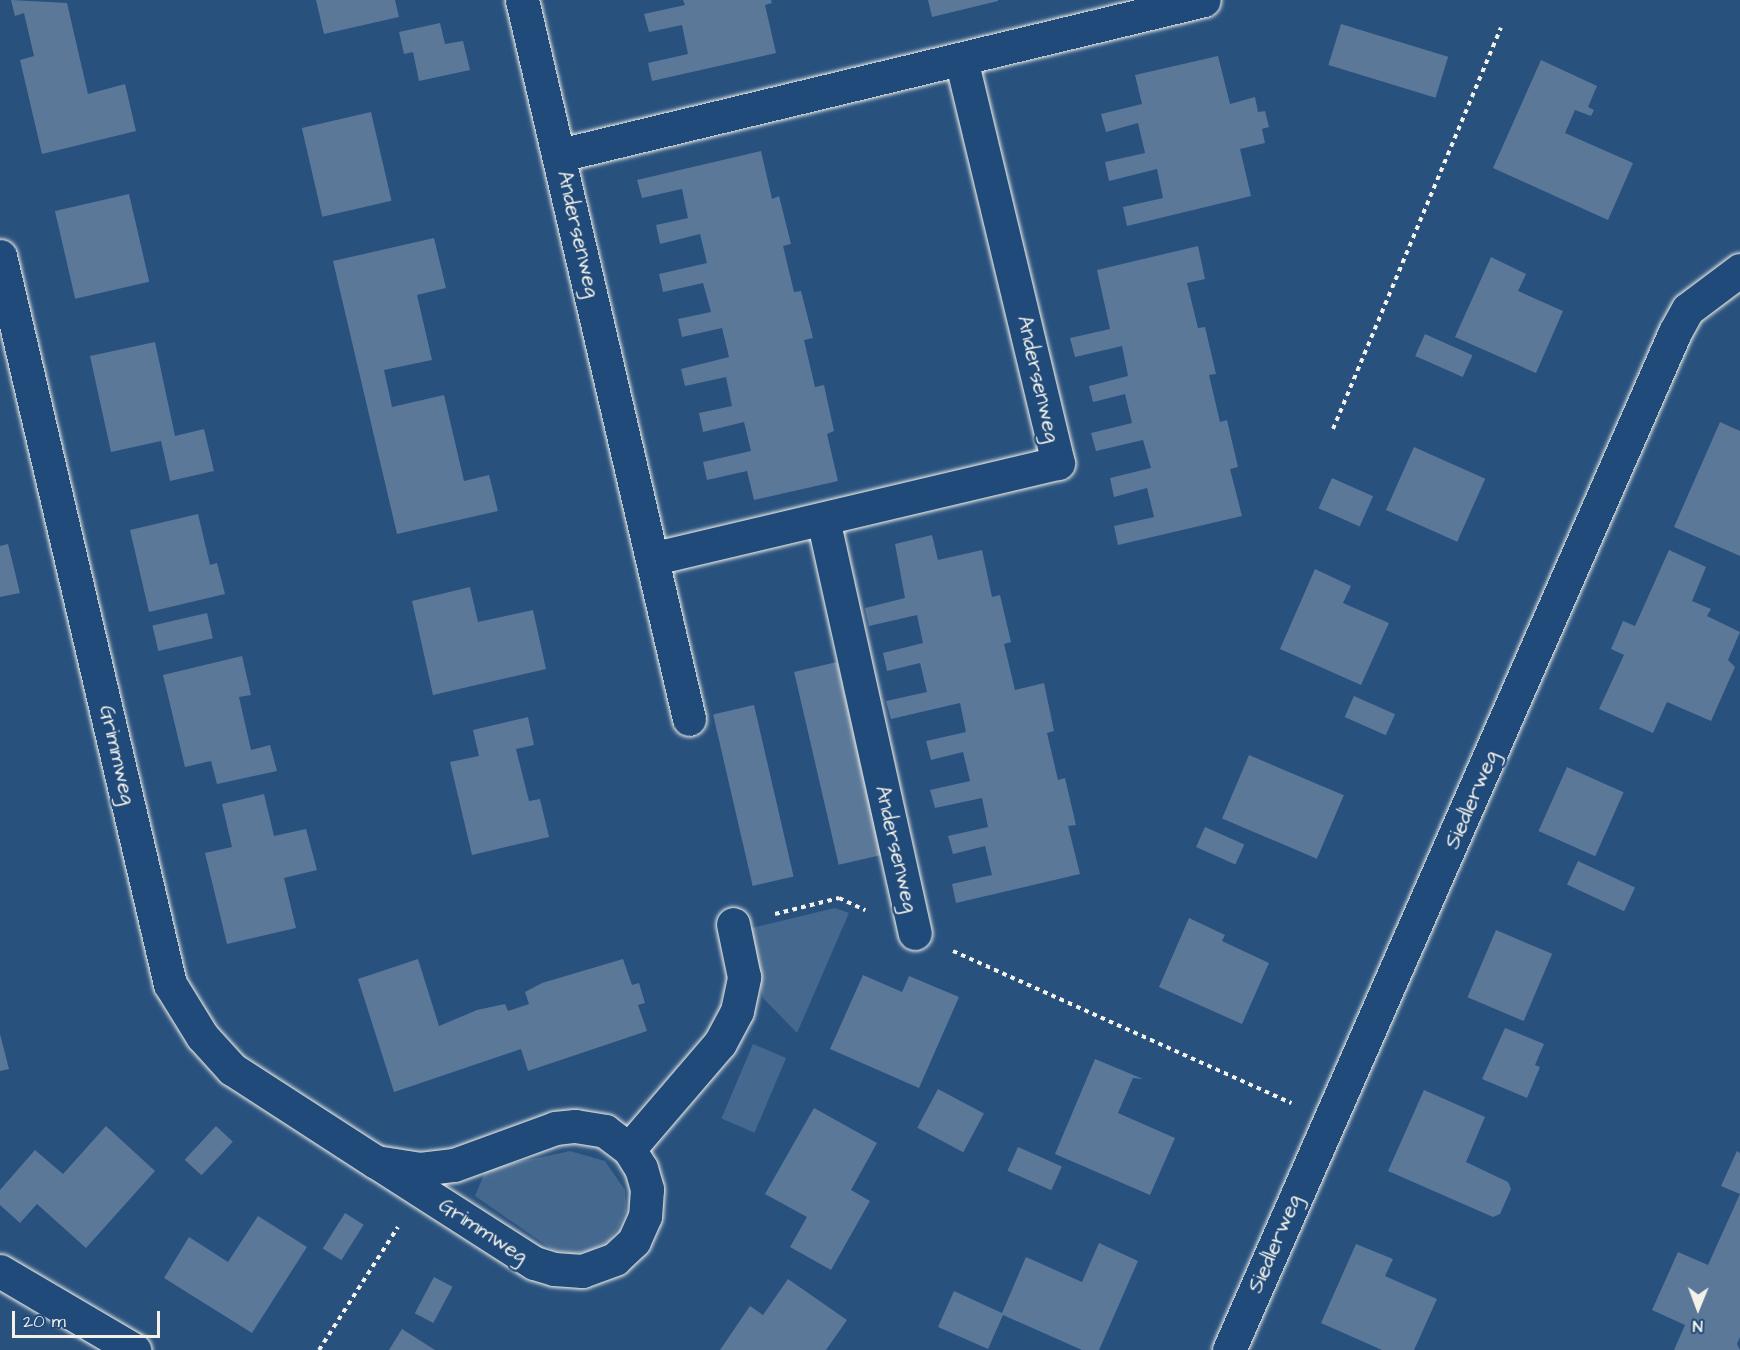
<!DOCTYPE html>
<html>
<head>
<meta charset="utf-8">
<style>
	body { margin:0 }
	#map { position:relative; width:1740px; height:1350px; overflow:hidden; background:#28517e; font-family:"Architects Daughter",sans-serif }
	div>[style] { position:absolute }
	.green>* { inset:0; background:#45688e; transform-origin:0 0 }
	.building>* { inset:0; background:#5b7899; transform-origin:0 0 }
	.path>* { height:4px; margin-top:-2px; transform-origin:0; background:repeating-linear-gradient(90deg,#f4f1e8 0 4.5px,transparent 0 9px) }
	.roads { filter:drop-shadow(0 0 2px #f4f1e8) drop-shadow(0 0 2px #f4f1e8) }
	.minor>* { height:33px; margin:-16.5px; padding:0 16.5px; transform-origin:16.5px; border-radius:16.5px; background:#1f4a7a }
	span { translate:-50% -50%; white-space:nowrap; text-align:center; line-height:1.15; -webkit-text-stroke:4.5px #1f4a7a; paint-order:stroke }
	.street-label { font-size:21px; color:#f4f1e8 }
	.north { position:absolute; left:1668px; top:1278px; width:60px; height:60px; -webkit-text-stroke:4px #1f4a7a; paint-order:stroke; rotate:181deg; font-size:16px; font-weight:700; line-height:24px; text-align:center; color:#f4f1e8 }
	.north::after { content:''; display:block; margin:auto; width:21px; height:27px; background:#f4f1e8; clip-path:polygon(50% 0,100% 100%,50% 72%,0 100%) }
	.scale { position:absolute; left:12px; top:1311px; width:148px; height:27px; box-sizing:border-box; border:3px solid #f4f1e8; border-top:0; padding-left:8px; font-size:18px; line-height:21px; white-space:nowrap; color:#f4f1e8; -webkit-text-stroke:4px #1f4a7a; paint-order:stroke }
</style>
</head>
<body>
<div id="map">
	<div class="green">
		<i style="clip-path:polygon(835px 908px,849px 913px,797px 1033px,763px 998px,747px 929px)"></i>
		<i style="left:753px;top:1044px;width:36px;height:81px;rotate:23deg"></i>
		<i style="clip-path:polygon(570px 1151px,605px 1161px,625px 1190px,626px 1211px,618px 1228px,609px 1241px,589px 1251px,572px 1254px,553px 1250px,475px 1196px,485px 1172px,490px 1168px)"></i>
	</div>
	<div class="building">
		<i style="clip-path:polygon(11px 0,67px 3px,88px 94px,125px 84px,136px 131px,42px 154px,20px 60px,34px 56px,24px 13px,15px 16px)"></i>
		<i style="clip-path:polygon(316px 0,395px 0,399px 17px,324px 34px)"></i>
		<i style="clip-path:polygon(683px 0,771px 0,772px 3px,765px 5px,776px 53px,652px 81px,648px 63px,688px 54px,682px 25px,649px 32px,644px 14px,685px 5px)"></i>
		<i style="clip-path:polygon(928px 0,998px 0,998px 1px,932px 17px)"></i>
		<i style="clip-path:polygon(440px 23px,445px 44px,463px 41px,470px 70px,419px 81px,413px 52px,404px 54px,399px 32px)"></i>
		<i style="left:1341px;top:24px;width:112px;height:43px;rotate:17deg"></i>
		<i style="clip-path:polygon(1218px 56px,1230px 104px,1255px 97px,1258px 112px,1265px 111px,1269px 127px,1262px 129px,1265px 143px,1240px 149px,1251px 196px,1127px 226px,1123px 207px,1163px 198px,1157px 169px,1109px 181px,1105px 162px,1145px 153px,1138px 123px,1106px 132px,1101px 114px,1142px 104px,1135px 75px)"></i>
		<i style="clip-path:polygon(1541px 60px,1597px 86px,1588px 107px,1594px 110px,1591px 116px,1575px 110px,1565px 133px,1633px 163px,1608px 220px,1493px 168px)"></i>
		<i style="left:371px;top:112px;width:91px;height:71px;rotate:77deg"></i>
		<i style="clip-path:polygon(761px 151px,772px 199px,779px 196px,791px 244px,783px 246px,794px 292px,801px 291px,813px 338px,804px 340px,815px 387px,824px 385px,834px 431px,827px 434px,838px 481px,754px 500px,747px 471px,707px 480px,703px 462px,751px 451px,744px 422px,703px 432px,699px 413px,732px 406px,726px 377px,685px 386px,681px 369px,729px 357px,722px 328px,682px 337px,678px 319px,711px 312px,703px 283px,663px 292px,659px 274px,707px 263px,700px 234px,660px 244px,656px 225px,688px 218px,682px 189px,642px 198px,637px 180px)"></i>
		<i style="left:129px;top:194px;width:90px;height:76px;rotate:77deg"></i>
		<i style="clip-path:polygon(434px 238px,446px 288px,417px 295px,432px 360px,384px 370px,392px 407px,444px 395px,464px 481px,489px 475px,498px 511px,397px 534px,333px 261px)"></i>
		<i style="clip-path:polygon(1198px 246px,1205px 279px,1187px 283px,1198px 328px,1205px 327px,1216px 374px,1209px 375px,1220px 422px,1227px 420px,1238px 467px,1230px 469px,1242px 516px,1118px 545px,1114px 526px,1154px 517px,1147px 488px,1114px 497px,1110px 478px,1151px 468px,1143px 440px,1096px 451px,1091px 433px,1132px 423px,1125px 394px,1093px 402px,1089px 386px,1128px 376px,1122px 346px,1075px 357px,1070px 338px,1110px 329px,1097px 270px)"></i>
		<i style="clip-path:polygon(1491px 257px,1526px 274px,1518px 291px,1563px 311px,1536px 373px,1455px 337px)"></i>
		<i style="left:1425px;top:334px;width:52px;height:24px;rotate:24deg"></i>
		<i style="clip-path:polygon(155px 342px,175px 436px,204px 429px,214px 471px,170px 481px,161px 441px,111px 452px,90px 356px)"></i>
		<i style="clip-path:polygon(1720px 422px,1740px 431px,1740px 556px,1674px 527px)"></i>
		<i style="left:1414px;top:447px;width:78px;height:69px;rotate:24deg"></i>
		<i style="left:1332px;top:478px;width:45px;height:33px;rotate:24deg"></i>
		<i style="clip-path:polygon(198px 514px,210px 565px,217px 563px,225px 594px,149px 612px,130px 530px)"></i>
		<i style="clip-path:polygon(932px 535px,938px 560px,982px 550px,992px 597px,1000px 595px,1011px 642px,1004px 644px,1015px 690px,1044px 683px,1054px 731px,1047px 733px,1058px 780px,1065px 778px,1076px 825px,1068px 826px,1080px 874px,956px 903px,952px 884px,992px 875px,985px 846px,953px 854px,948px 836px,988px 827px,982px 798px,935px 808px,930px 790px,970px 781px,963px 752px,931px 760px,926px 741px,966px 732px,960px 703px,891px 719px,886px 701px,927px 692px,920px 663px,887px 671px,883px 653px,923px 643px,917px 615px,869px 626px,865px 608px,905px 598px,895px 544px)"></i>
		<i style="clip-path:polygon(8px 544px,20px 593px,0 597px,0 546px)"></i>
		<i style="clip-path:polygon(1669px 550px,1706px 567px,1692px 601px,1711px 609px,1707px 616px,1740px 632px,1728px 660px,1735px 667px,1711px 721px,1667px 702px,1653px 733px,1599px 709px,1624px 655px,1611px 649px,1623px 621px,1635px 626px)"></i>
		<i style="clip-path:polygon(1315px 569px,1351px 586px,1343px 603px,1389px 623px,1361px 685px,1280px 649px)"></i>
		<i style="clip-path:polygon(470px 587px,478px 622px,533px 610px,546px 669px,433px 695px,412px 601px)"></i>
		<i style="left:207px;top:613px;width:26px;height:56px;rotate:77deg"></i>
		<i style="clip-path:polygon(242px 656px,251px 695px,239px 697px,251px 750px,270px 745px,277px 771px,217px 784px,211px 761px,185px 767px,163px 675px)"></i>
		<i style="left:837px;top:662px;width:198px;height:44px;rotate:77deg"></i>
		<i style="left:1354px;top:696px;width:45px;height:23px;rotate:24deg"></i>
		<i style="left:754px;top:705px;width:176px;height:42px;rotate:77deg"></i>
		<i style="clip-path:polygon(528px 717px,534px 745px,516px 749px,529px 801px,540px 799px,549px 837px,472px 855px,450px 762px,479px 756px,473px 730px)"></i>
		<i style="left:1249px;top:755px;width:103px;height:69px;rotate:23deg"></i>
		<i style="left:1567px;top:767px;width:62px;height:70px;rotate:24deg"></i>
		<i style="clip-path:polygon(264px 794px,274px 836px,306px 829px,317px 870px,284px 878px,296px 928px,227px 944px,205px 853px,232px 847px,222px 804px)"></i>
		<i style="left:1205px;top:827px;width:43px;height:22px;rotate:24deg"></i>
		<i style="left:1578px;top:861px;width:63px;height:26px;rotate:25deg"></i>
		<i style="clip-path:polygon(1189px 918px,1225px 935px,1222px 941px,1269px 963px,1242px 1024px,1159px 987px)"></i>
		<i style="left:1496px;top:930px;width:61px;height:73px;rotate:23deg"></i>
		<i style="clip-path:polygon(418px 959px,439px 1026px,477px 1010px,505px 1004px,508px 1011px,529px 1004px,525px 992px,542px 983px,623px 959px,632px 985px,639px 983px,645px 1003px,638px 1005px,647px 1031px,528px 1071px,521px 1049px,394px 1092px,358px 979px)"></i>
		<i style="clip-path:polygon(863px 975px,902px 992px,909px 976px,959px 997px,919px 1088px,830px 1049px)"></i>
		<i style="clip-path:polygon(1505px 1028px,1544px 1044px,1535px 1065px,1540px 1067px,1527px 1098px,1482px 1079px)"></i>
		<i style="clip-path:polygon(0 1034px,9px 1069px,0 1071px)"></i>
		<i style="clip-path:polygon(1095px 1059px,1143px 1079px,1133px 1078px,1118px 1113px,1175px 1138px,1150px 1195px,1055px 1154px)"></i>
		<i style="left:938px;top:1089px;width:52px;height:44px;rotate:28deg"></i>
		<i style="clip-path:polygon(1424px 1090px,1485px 1117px,1466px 1162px,1508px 1182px,1511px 1189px,1500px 1214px,1493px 1217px,1388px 1171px)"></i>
		<i style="clip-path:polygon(814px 1108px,877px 1143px,851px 1190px,870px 1201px,831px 1270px,790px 1247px,807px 1217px,765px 1194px)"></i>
		<i style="clip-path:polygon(106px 1126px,155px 1171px,86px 1248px,37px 1204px,20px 1223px,0 1205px,0 1190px,35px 1150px,63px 1174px)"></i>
		<i style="left:216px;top:1126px;width:23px;height:46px;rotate:43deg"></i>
		<i style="left:1018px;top:1147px;width:48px;height:26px;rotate:24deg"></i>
		<i style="clip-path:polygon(1737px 1151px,1740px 1153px,1740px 1337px,1737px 1344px,1740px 1350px,1674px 1350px,1685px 1325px,1652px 1310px,1678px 1252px,1708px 1265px,1740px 1194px,1721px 1186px)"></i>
		<i style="left:345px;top:1213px;width:22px;height:42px;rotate:32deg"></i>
		<i style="clip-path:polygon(258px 1216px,307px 1247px,252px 1333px,164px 1278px,189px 1237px,228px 1262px)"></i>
		<i style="clip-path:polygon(1099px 1243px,1138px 1261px,1099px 1350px,1082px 1350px,1003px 1315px,988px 1349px,938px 1327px,954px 1291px,1002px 1313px,1026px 1257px,1082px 1282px)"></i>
		<i style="clip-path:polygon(1356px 1244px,1393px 1259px,1385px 1276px,1437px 1299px,1414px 1350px,1382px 1350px,1321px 1323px)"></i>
		<i style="left:434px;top:1277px;width:21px;height:41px;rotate:28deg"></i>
		<i style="clip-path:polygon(788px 1279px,847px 1320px,826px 1350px,720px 1350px,750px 1306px,763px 1315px)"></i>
		<i style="clip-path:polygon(402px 1329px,435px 1350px,389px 1350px)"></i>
	</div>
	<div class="path">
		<i style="left:1333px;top:429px;width:435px;rotate:-67.3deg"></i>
		<i style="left:775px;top:914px;width:66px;rotate:-14deg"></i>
		<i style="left:839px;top:898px;width:29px;rotate:25deg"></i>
		<i style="left:953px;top:951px;width:371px;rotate:24.2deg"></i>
		<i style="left:319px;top:1350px;width:146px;rotate:-57.3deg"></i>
	</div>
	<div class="roads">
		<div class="minor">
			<i style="left:522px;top:0;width:738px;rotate:76.92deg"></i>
			<i style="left:560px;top:155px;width:662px;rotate:-13.53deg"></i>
			<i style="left:0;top:256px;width:748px;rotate:76.86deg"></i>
			<i style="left:170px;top:984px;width:61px;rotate:58.4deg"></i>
			<i style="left:202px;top:1036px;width:45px;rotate:47.7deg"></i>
			<i style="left:232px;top:1069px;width:171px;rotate:32.9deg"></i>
			<i style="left:376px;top:1162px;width:45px;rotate:9deg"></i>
			<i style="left:420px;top:1169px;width:34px;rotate:-7deg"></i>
			<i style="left:454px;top:1165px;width:108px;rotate:-20.1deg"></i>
			<i style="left:555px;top:1128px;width:20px;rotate:-6deg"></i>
			<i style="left:575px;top:1126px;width:30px;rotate:9deg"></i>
			<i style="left:605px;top:1131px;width:30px;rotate:37deg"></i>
			<i style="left:629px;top:1149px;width:22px;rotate:58deg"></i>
			<i style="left:641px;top:1168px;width:22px;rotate:74deg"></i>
			<i style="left:647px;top:1189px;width:27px;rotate:94deg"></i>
			<i style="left:645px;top:1216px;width:27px;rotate:114deg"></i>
			<i style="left:634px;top:1241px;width:26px;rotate:137deg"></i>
			<i style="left:615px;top:1259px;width:35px;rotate:160deg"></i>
			<i style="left:582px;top:1271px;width:28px;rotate:-176deg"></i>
			<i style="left:554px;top:1269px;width:21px;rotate:-163deg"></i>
			<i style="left:534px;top:1263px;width:188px;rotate:-147.4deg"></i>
			<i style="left:823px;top:519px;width:424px;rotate:77.5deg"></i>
			<i style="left:655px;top:558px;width:414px;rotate:-13.3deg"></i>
			<i style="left:1058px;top:463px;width:415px;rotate:-103.5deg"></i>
			<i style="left:629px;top:1149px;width:140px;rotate:-49.4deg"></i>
			<i style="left:720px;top:1043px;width:36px;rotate:-62deg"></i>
			<i style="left:737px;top:1011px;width:35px;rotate:-78deg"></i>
			<i style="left:744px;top:977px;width:54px;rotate:-101.7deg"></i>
			<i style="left:0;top:1271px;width:156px;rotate:30.5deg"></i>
			<i style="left:1229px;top:1350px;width:1111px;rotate:-66.34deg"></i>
			<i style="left:1675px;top:332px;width:26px;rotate:-61deg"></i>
			<i style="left:1688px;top:309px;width:65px;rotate:-36.9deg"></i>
		</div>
	</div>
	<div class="street-label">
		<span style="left:578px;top:234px;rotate:77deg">Andersenweg</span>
		<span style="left:1038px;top:379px;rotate:77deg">Andersenweg</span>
		<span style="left:117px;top:755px;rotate:77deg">Grimmweg</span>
		<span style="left:1472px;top:800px;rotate:-67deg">Siedlerweg</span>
		<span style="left:896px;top:849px;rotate:77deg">Andersenweg</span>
		<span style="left:483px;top:1231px;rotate:33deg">Grimmweg</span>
		<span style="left:1275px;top:1244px;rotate:-67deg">Siedlerweg</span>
	</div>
	<div class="north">N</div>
	<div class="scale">20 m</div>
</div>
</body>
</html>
